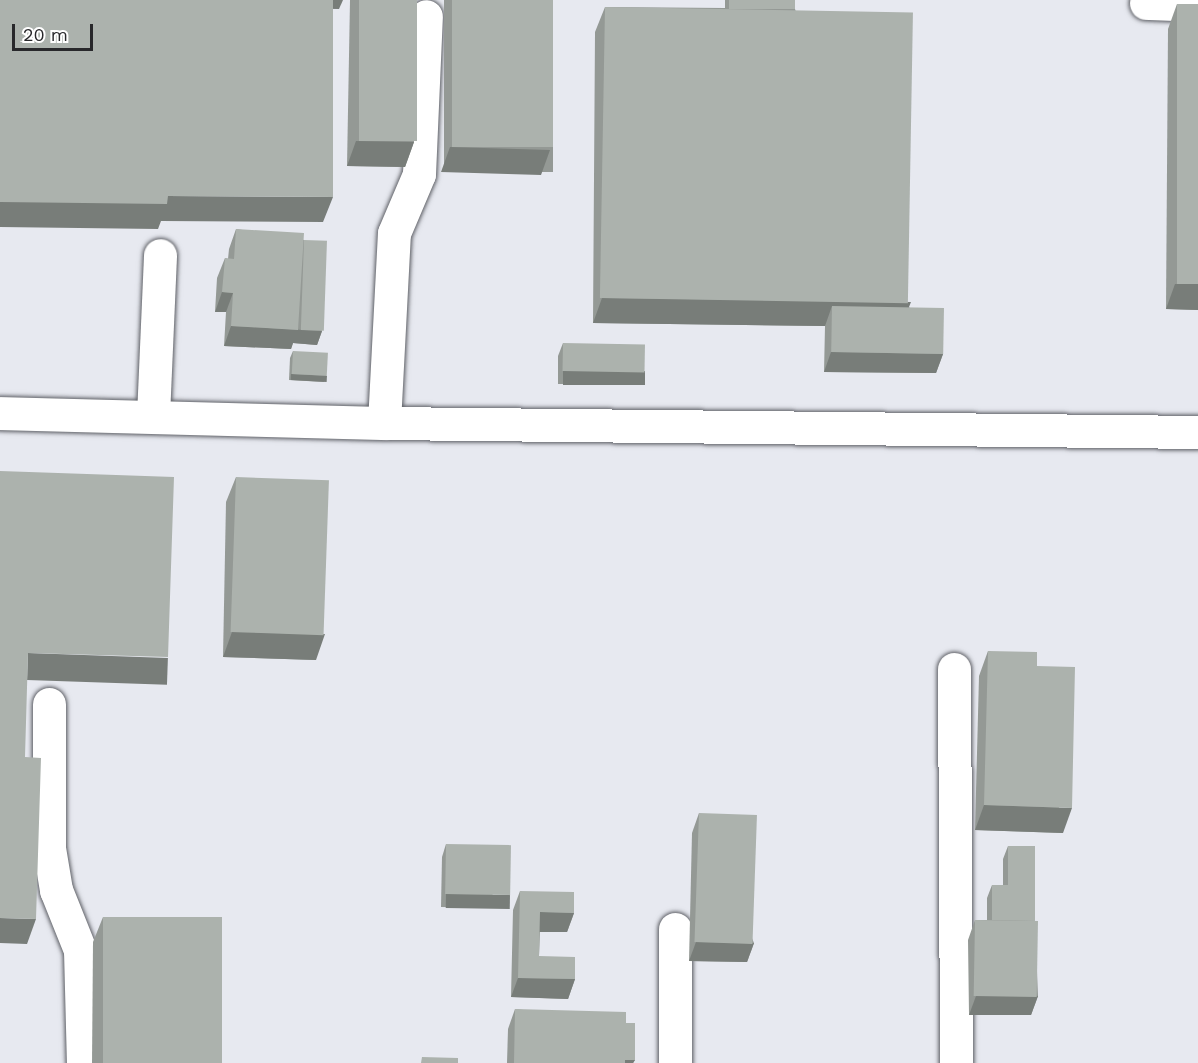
<!DOCTYPE html>
<html>
<head>
<meta charset="utf-8">
<style>
	body { margin:0 }
	#map { position:relative; width:1198px; height:1063px; overflow:hidden; background:#e7e9f0; font-family:"Work Sans",sans-serif }
	div>[style] { position:absolute }
	.roads { filter:drop-shadow(0 0 2px #5f6167) drop-shadow(0 0 2px #5f6167) }
	.minor>* { height:33px; margin:-16.5px; padding:0 16.5px; transform-origin:16.5px; border-radius:16.5px; background:#fff }
	.wall>* { inset:0; background:#949995; transform-origin:0 0 }
	.shaded-wall>* { inset:0; background:#787d79; transform-origin:0 0 }
	.building>* { inset:0; background:#acb2ad; transform-origin:0 0 }
	span { translate:-50% -50%; white-space:nowrap; text-align:center; line-height:1.15; -webkit-text-stroke:5px #fff; paint-order:stroke }
	.scale { position:absolute; left:12px; top:24px; width:81px; height:27px; box-sizing:border-box; border:3px solid #28282b; border-top:0; padding-left:8px; font-size:18px; line-height:21px; white-space:nowrap; color:#28282b; -webkit-text-stroke:4px #fff; paint-order:stroke }
</style>
</head>
<body>
<div id="map">
	<div class="roads">
		<div class="minor">
			<i style="left:1146px;top:3px;width:52px;rotate:2.2deg"></i>
			<i style="left:0;top:413px;width:384px;rotate:1.5deg"></i>
			<i style="left:384px;top:423px;width:814px;rotate:0.63deg"></i>
			<i style="left:153px;top:416px;width:161px;rotate:-87.5deg"></i>
			<i style="left:384px;top:423px;width:190px;rotate:-87deg"></i>
			<i style="left:394px;top:233px;width:64px;rotate:-67deg"></i>
			<i style="left:419px;top:174px;width:158px;rotate:-87.5deg"></i>
			<i style="left:954px;top:669px;width:394px;rotate:89.7deg"></i>
			<i style="left:49px;top:704px;width:144px;rotate:90deg"></i>
			<i style="left:49px;top:848px;width:43px;rotate:80.5deg"></i>
			<i style="left:56px;top:890px;width:65px;rotate:68.2deg"></i>
			<i style="left:80px;top:950px;width:113px;rotate:88.5deg"></i>
			<i style="left:675px;top:929px;width:134px;rotate:90deg"></i>
		</div>
	</div>
	<div class="wall">
		<i style="clip-path:polygon(350px 0,417px 0,414px 142px,405px 167px,347px 166px)"></i>
		<i style="left:444px;top:0;width:109px;height:172px"></i>
		<i style="clip-path:polygon(725px 0,795px 0,795px 9px,909px 307px,943px 354px,936px 373px,824px 372px,825px 326px,593px 323px,595px 32px,605px 7px,725px 8px)"></i>
		<i style="clip-path:polygon(1177px 4px,1198px 4px,1198px 310px,1166px 309px,1168px 29px)"></i>
		<i style="clip-path:polygon(236px 229px,304px 240px,322px 331px,317px 345px,293px 343px,291px 349px,224px 346px,226px 312px,215px 312px,217px 278px,225px 258px,228px 259px,229px 249px)"></i>
		<i style="clip-path:polygon(563px 343px,640px 384px,558px 384px,558px 356px)"></i>
		<i style="clip-path:polygon(293px 351px,327px 376px,324px 382px,289px 380px,290px 358px)"></i>
		<i style="clip-path:polygon(236px 477px,316px 660px,223px 657px,226px 502px)"></i>
		<i style="clip-path:polygon(988px 651px,1037px 666px,1063px 833px,975px 830px,979px 676px)"></i>
		<i style="clip-path:polygon(699px 813px,754px 943px,747px 962px,689px 961px,692px 833px)"></i>
		<i style="clip-path:polygon(446px 844px,505px 908px,441px 907px,442px 857px)"></i>
		<i style="clip-path:polygon(1008px 846px,1035px 921px,1038px 996px,1031px 1015px,969px 1015px,968px 940px,975px 920px,987px 920px,987px 898px,992px 885px,1003px 885px,1003px 859px)"></i>
		<i style="clip-path:polygon(520px 891px,574px 913px,567px 932px,540px 932px,539px 956px,575px 979px,568px 999px,511px 997px,513px 910px)"></i>
		<i style="clip-path:polygon(103px 917px,221px 1063px,92px 1063px,93px 942px)"></i>
		<i style="clip-path:polygon(515px 1009px,626px 1023px,635px 1060px,633px 1063px,507px 1063px,508px 1029px)"></i>
	</div>
	<div class="shaded-wall">
		<i style="clip-path:polygon(174px 0,343px 0,339px 9px,172px 7px)"></i>
		<i style="clip-path:polygon(356px 141px,414px 142px,405px 167px,347px 166px)"></i>
		<i style="clip-path:polygon(450px 147px,550px 150px,541px 175px,441px 172px)"></i>
		<i style="clip-path:polygon(168px 196px,333px 197px,323px 222px,161px 221px,158px 229px,0 227px,0 202px)"></i>
		<i style="clip-path:polygon(1175px 284px,1198px 284px,1198px 310px,1166px 309px)"></i>
		<i style="clip-path:polygon(222px 292px,233px 293px,226px 312px,215px 312px)"></i>
		<i style="clip-path:polygon(602px 298px,911px 302px,901px 327px,832px 306px,825px 326px,593px 323px)"></i>
		<i style="clip-path:polygon(231px 326px,322px 331px,317px 345px,293px 343px,291px 349px,224px 346px)"></i>
		<i style="clip-path:polygon(831px 352px,943px 354px,936px 373px,824px 372px)"></i>
		<i style="left:563px;top:371px;width:82px;height:14px"></i>
		<i style="left:291px;top:374px;width:36px;height:6px;rotate:3deg"></i>
		<i style="clip-path:polygon(232px 632px,325px 634px,316px 660px,223px 657px)"></i>
		<i style="left:28px;top:653px;width:140px;height:27px;rotate:2deg"></i>
		<i style="clip-path:polygon(984px 805px,1072px 808px,1063px 833px,975px 830px)"></i>
		<i style="left:446px;top:894px;width:64px;height:14px;rotate:1deg"></i>
		<i style="clip-path:polygon(540px 912px,574px 913px,567px 932px,533px 932px)"></i>
		<i style="clip-path:polygon(0 918px,36px 919px,27px 944px,0 943px)"></i>
		<i style="clip-path:polygon(696px 942px,754px 943px,747px 962px,689px 961px)"></i>
		<i style="clip-path:polygon(518px 978px,575px 979px,568px 999px,511px 997px)"></i>
		<i style="clip-path:polygon(976px 996px,1038px 996px,1031px 1015px,969px 1015px)"></i>
		<i style="clip-path:polygon(625px 1060px,635px 1060px,633px 1063px,624px 1063px)"></i>
	</div>
	<div class="building">
		<i style="clip-path:polygon(0 0,333px 0,333px 197px,168px 196px,167px 204px,0 202px)"></i>
		<i style="left:359px;top:0;width:58px;height:141px"></i>
		<i style="left:452px;top:0;width:101px;height:147px"></i>
		<i style="left:729px;top:0;width:66px;height:9px"></i>
		<i style="left:1177px;top:4px;width:21px;height:280px"></i>
		<i style="left:605px;top:7px;width:308px;height:291px;rotate:1deg"></i>
		<i style="clip-path:polygon(236px 229px,304px 233px,298px 330px,231px 326px,233px 293px,222px 292px,225px 258px,234px 259px)"></i>
		<i style="left:304px;top:240px;width:23px;height:90px;rotate:2deg"></i>
		<i style="left:832px;top:306px;width:112px;height:46px;rotate:1deg"></i>
		<i style="left:563px;top:343px;width:82px;height:28px;rotate:1deg"></i>
		<i style="left:293px;top:351px;width:35px;height:23px;rotate:3deg"></i>
		<i style="clip-path:polygon(0 471px,174px 477px,168px 657px,28px 653px,25px 757px,41px 758px,36px 919px,0 918px)"></i>
		<i style="left:236px;top:477px;width:93px;height:155px;rotate:2deg"></i>
		<i style="clip-path:polygon(988px 651px,1037px 652px,1037px 666px,1075px 667px,1072px 808px,984px 805px)"></i>
		<i style="left:699px;top:813px;width:58px;height:129px;rotate:2deg"></i>
		<i style="left:446px;top:844px;width:65px;height:50px;rotate:1deg"></i>
		<i style="clip-path:polygon(1008px 846px,1035px 846px,1035px 921px,992px 920px,992px 885px,1008px 885px)"></i>
		<i style="clip-path:polygon(520px 891px,574px 892px,574px 913px,540px 912px,539px 956px,575px 957px,575px 979px,518px 978px)"></i>
		<i style="left:103px;top:917px;width:119px;height:146px"></i>
		<i style="left:975px;top:920px;width:63px;height:76px;rotate:1deg"></i>
		<i style="clip-path:polygon(515px 1009px,626px 1012px,626px 1023px,635px 1023px,635px 1060px,625px 1060px,625px 1063px,514px 1063px)"></i>
		<i style="clip-path:polygon(422px 1057px,458px 1058px,458px 1063px,421px 1063px)"></i>
	</div>
	<div class="scale">20 m</div>
</div>
</body>
</html>
